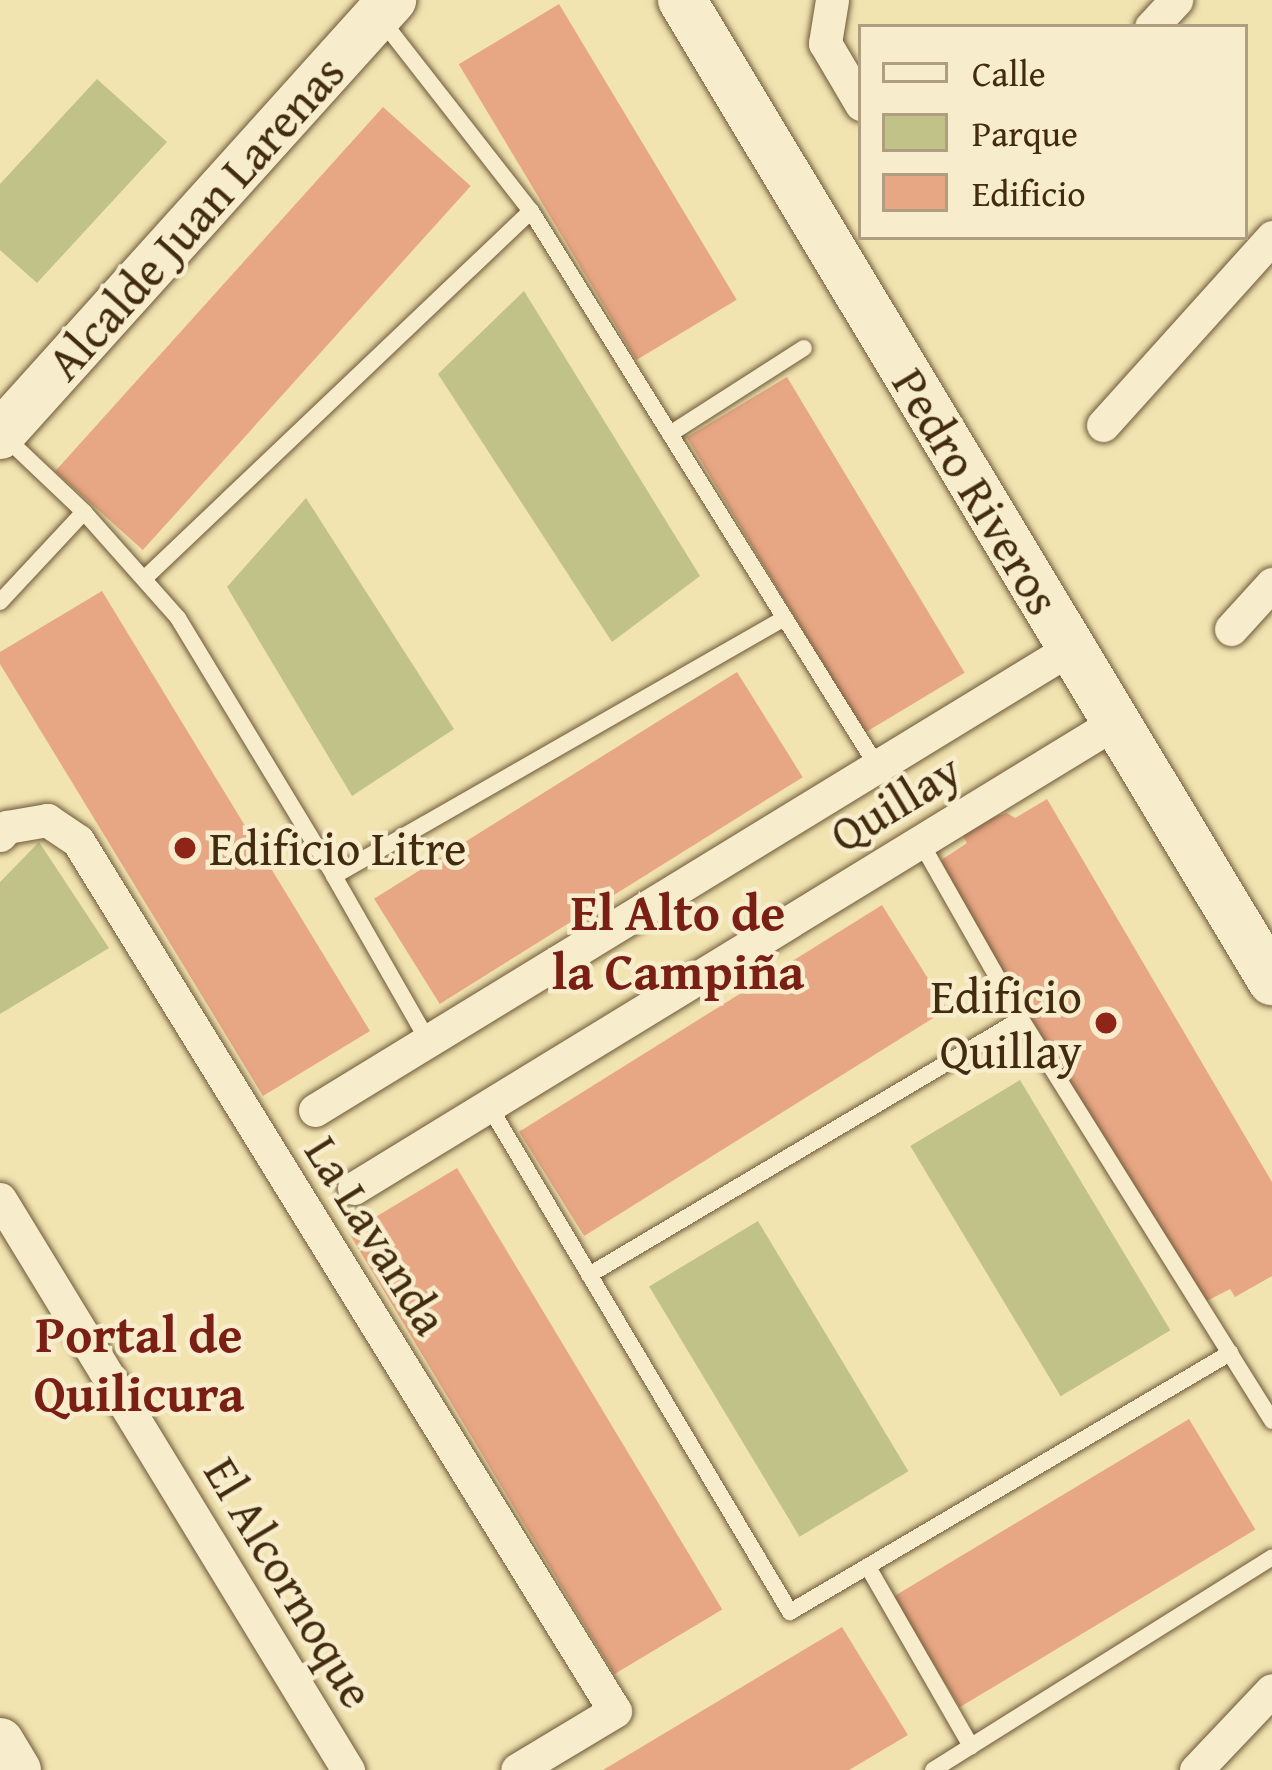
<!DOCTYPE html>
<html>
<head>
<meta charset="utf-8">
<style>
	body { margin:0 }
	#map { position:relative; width:1272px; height:1770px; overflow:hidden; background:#f2e4b1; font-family:"Gentium Book Plus",serif }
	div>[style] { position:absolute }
	.green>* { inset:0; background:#c0c287; transform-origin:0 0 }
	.building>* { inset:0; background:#e8a784; transform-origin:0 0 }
	.roads { filter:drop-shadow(0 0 3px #6e5938) drop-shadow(0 0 3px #6e5938) }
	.lane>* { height:16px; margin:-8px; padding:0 8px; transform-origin:8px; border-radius:8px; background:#f7edcc }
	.street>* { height:33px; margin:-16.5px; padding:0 16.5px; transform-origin:16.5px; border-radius:16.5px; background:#f7edcc }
	.secondary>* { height:48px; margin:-24px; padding:0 24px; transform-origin:24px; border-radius:24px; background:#f7edcc }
	.dots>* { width:33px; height:33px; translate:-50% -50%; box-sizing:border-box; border:6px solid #f7edcc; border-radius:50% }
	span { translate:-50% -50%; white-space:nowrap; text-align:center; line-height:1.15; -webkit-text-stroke:9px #f7edcc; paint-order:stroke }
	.street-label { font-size:48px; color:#422b0f }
	.poi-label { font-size:48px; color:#422b0f }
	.left { translate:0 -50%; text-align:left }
	.right { translate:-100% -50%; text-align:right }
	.neighbourhood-label { font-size:51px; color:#7a1f14; font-weight:700 }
	.legend { position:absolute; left:858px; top:24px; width:390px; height:216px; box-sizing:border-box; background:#f7edcc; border:3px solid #af9f80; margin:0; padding:15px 21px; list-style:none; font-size:36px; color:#422b0f }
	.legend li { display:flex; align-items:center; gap:24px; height:60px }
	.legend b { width:60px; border:3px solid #af9f80 }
</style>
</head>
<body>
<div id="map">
	<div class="green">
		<i style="clip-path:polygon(97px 79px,167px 142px,37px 283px,0 250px,0 184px)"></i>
		<i style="clip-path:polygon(524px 291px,700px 576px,612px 642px,438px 374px)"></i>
		<i style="clip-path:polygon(306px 498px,454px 729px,352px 796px,227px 587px)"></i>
		<i style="clip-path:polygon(39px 842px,109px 948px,0 1014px,0 882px)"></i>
		<i style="left:1020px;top:1080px;width:292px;height:128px;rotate:59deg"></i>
		<i style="left:758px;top:1221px;width:292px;height:127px;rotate:59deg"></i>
	</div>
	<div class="building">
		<i style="left:559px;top:4px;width:345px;height:117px;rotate:59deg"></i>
		<i style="left:383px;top:107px;width:118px;height:490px;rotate:42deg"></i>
		<i style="left:787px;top:377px;width:345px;height:117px;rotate:59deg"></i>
		<i style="clip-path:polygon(102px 591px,370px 1031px,263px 1096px,0 664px,0 652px)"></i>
		<i style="left:737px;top:672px;width:124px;height:428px;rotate:58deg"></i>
		<i style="clip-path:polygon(1047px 799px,1272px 1182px,1272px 1276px,1235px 1297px,1230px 1289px,1203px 1303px,937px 863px,967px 843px,961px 833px,981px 821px,1007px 813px,1015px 818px)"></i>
		<i style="left:882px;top:905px;width:123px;height:428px;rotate:58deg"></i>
		<i style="left:457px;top:1168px;width:515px;height:126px;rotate:59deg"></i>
		<i style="left:1189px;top:1419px;width:129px;height:345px;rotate:59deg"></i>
		<i style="clip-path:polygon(842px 1627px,908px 1735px,849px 1770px,603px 1770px)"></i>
	</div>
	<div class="roads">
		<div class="lane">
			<i style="left:380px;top:18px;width:245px;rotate:52deg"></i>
			<i style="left:670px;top:434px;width:159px;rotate:-32.7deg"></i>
			<i style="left:3px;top:435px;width:112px;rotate:43.5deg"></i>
			<i style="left:84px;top:512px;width:142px;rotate:48.4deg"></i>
			<i style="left:178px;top:618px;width:301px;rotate:58.8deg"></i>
			<i style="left:334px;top:876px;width:517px;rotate:-29.79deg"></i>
			<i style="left:146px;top:577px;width:531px;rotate:-43.55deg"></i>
			<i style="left:531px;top:211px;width:654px;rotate:58.06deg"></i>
			<i style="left:0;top:602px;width:123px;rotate:-47deg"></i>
			<i style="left:921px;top:843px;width:202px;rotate:60.4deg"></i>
			<i style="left:1021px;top:1019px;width:474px;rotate:58deg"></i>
			<i style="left:334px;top:876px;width:190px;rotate:60.3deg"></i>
			<i style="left:489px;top:1106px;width:589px;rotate:59.25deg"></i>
			<i style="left:790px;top:1612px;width:511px;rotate:-30.48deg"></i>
			<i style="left:589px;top:1275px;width:502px;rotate:-30.65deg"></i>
			<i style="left:868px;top:1567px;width:207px;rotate:60.1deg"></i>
			<i style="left:933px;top:1770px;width:400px;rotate:-32.1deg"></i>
		</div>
		<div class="street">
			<i style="left:832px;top:0;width:44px;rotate:99.2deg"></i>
			<i style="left:825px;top:43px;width:71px;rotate:59.5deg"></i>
			<i style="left:1151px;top:27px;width:37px;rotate:-47deg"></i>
			<i style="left:1103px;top:425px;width:253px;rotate:-48deg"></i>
			<i style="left:1231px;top:629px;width:61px;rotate:-47.7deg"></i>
			<i style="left:0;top:835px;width:11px;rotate:-49deg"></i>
			<i style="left:7px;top:827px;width:41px;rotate:-9.9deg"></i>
			<i style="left:47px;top:820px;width:37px;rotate:34deg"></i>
			<i style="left:78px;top:841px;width:1022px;rotate:58.32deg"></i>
			<i style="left:615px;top:1711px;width:114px;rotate:149deg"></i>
			<i style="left:315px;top:1110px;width:886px;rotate:-31.43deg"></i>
			<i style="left:354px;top:1188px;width:893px;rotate:-31.45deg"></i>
			<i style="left:0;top:1199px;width:669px;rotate:58.64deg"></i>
			<i style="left:1196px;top:1770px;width:110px;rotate:-46.5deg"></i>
		</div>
		<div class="secondary">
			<i style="left:682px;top:0;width:1145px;rotate:58.98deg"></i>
			<i style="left:0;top:435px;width:586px;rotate:-47.98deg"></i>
			<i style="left:0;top:1742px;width:33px;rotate:59deg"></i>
		</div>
	</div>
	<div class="dots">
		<i style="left:185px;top:848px;background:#8f2418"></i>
		<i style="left:1106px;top:1023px;background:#8f2418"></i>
	</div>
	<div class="street-label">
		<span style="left:195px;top:217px;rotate:-48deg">Alcalde Juan Larenas</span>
		<span style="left:977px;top:491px;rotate:59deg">Pedro Riveros</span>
		<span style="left:895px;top:802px;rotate:-31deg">Quillay</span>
		<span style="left:377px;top:1235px;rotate:58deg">La Lavanda</span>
		<span style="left:290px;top:1582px;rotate:59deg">El Alcornoque</span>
	</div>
	<div class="poi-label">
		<span class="left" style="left:209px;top:848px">Edificio Litre</span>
		<span class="right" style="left:1082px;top:1023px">Edificio<br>Quillay</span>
	</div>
	<div class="neighbourhood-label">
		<span style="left:678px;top:942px">El Alto de<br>la Campiña</span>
		<span style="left:139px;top:1364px">Portal de<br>Quilicura</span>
	</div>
	<ul class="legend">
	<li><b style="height:15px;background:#f7edcc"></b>Calle</li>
	<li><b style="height:33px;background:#c0c287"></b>Parque</li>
	<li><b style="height:33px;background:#e8a784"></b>Edificio</li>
	</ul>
</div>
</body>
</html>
